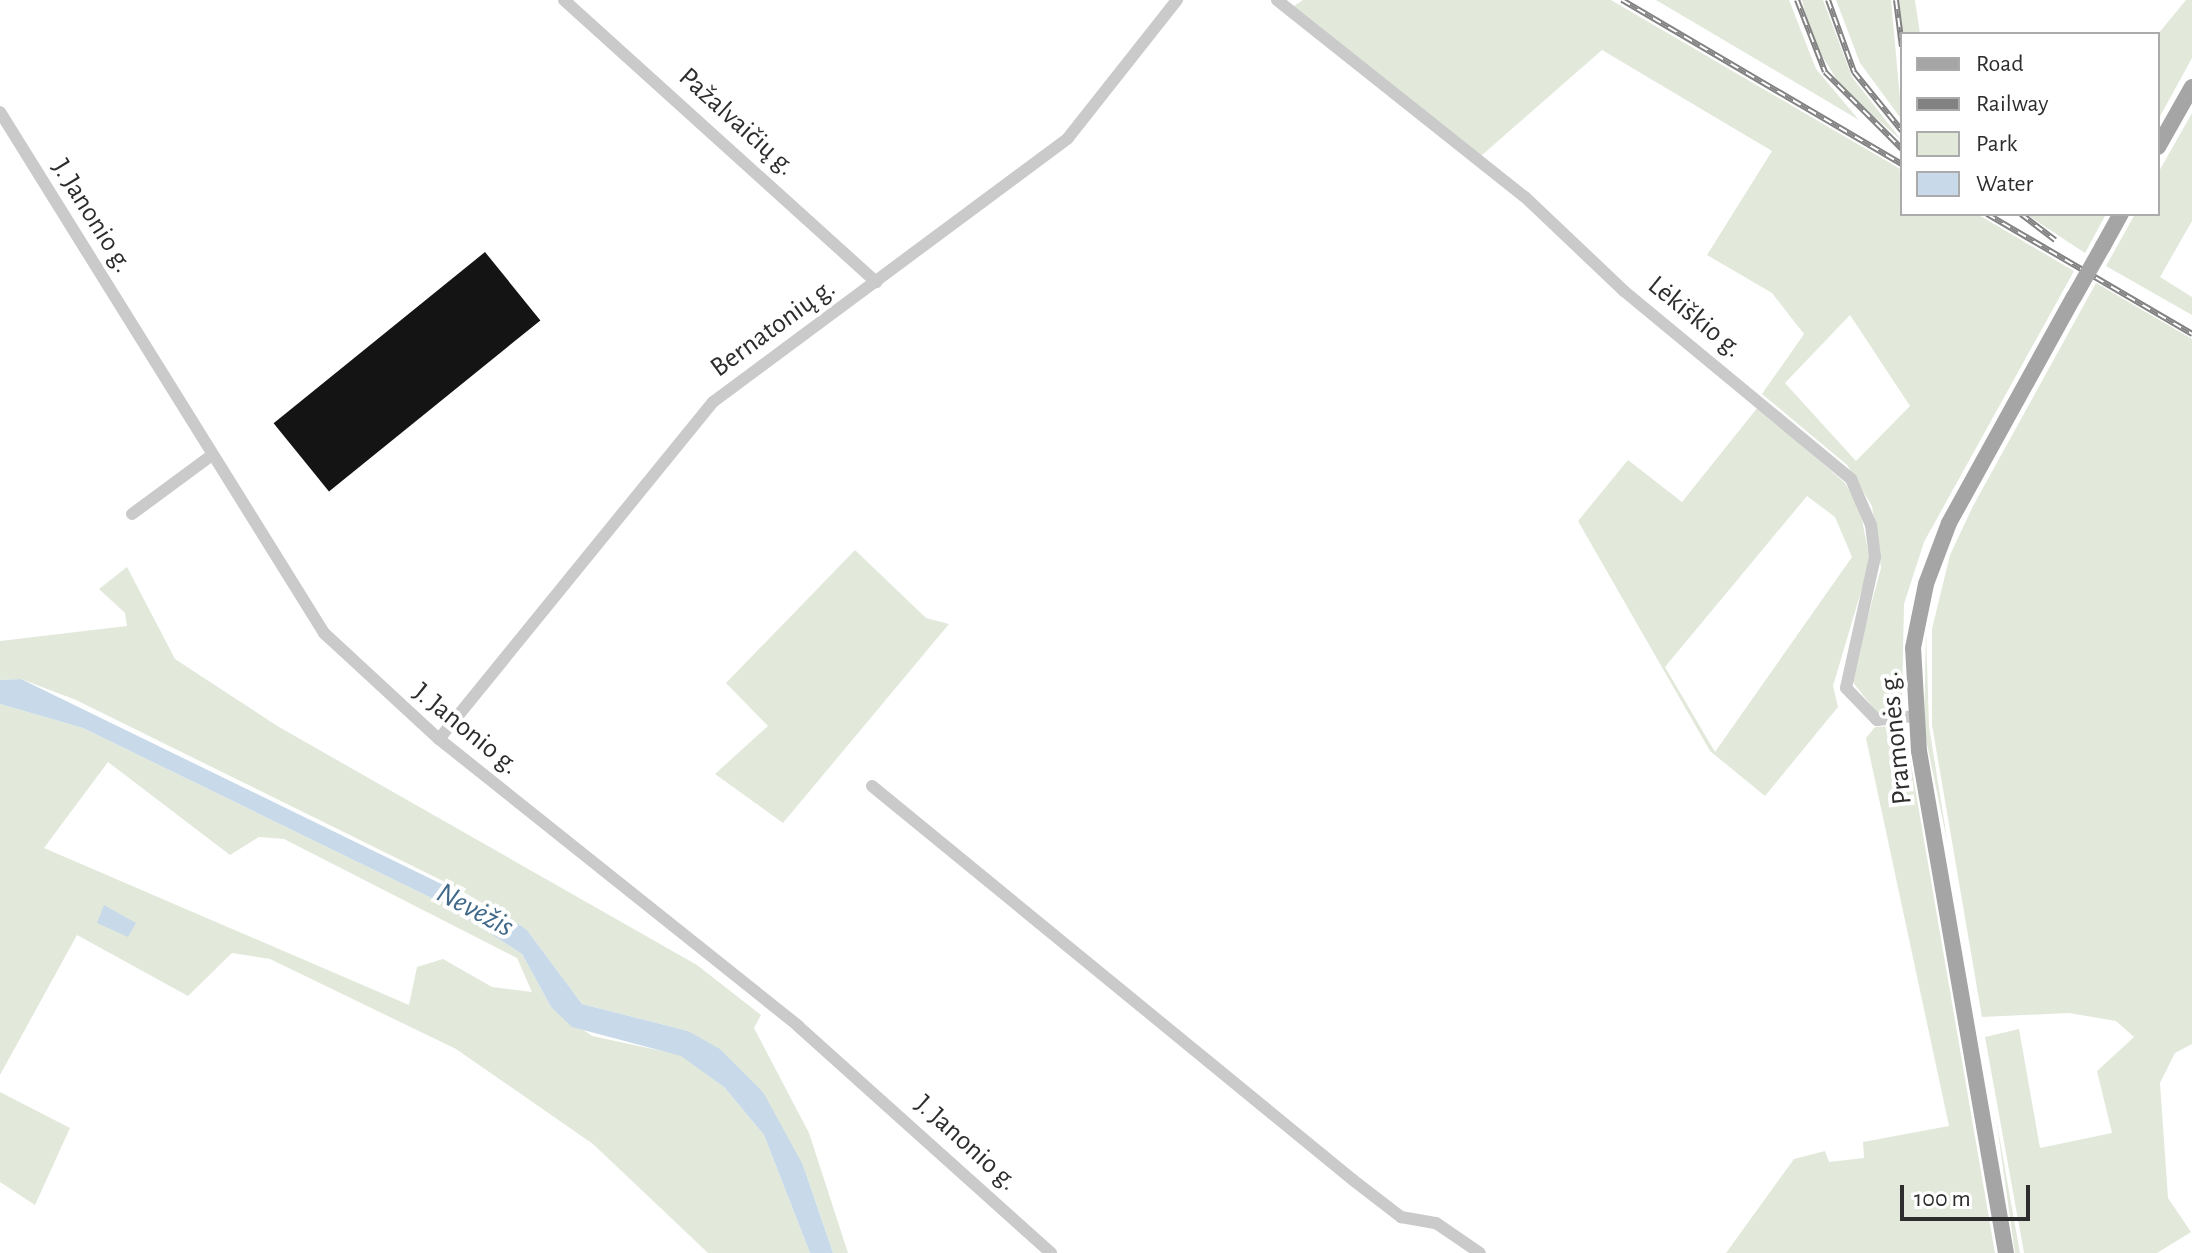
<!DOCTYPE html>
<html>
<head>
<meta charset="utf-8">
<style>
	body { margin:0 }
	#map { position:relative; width:2192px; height:1253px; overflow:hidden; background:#fff; font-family:"Alegreya Sans",sans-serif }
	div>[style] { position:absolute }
	.green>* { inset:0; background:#e2e9db }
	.water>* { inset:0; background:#c8dae9 }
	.building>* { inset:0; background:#141414; transform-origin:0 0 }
	.minor>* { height:12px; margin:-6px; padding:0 6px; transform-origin:6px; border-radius:6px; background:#cacaca }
	.major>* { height:16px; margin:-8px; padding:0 8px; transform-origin:8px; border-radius:8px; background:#a5a5a5 }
	.rail>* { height:6px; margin-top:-3px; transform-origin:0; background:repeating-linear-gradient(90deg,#fff 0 9px,#828282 0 18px); box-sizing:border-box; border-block:2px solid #828282 }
	.major-bridge>* { height:16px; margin:-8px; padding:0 8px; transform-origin:8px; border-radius:8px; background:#a5a5a5 }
	span { translate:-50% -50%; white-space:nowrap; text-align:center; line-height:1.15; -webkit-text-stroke:8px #fff; paint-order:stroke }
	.street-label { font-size:28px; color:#2d2d2d }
	.water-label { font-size:30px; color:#406989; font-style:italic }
	.legend { position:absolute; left:1900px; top:32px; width:260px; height:184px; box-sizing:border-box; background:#fff; border:2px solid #ababab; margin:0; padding:10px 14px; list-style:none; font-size:24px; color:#2d2d2d }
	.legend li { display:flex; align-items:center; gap:16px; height:40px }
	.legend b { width:40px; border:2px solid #ababab }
	.scale { position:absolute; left:1900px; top:1185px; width:130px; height:36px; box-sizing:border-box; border:4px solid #2d2d2d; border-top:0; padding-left:10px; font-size:24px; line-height:28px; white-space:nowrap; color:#2d2d2d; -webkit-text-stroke:6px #fff; paint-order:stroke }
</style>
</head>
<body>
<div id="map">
	<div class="green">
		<i style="clip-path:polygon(evenodd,1303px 0,1611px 0,1902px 170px,1902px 214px,1977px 214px,2074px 271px,1924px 542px,1904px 604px,1902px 698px,1895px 711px,1878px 714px,1851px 680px,1881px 568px,1872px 506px,1847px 465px,1762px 394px,1804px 334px,1772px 293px,1707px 255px,1772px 151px,1602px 50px,1481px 156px,1294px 6px,1303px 0,1850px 315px,1910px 406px,1856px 461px,1785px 383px,1850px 315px)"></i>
		<i style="clip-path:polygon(1656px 0,1789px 0,1816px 69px,1859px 120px)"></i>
		<i style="clip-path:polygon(1802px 0,1823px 0,1852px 77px,1902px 141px,1842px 88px,1812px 40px)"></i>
		<i style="clip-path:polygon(1836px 0,1891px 0,1902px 120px,1860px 63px)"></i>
		<i style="clip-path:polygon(1899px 0,1915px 0,1920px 34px,1902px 34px)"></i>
		<i style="clip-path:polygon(2186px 0,2192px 0,2192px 58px,2158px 120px,2158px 34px)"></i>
		<i style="clip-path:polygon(2192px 113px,2192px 221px,2160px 277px,2192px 297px,2192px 315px,2106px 266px,2135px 214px,2158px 214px,2158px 173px)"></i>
		<i style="clip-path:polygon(2026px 214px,2106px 214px,2085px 253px)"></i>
		<i style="clip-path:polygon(2096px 283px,2192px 339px,2192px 1044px,2175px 1053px,2160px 1083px,2168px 1198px,2191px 1232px,2157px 1253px,2024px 1253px,1985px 1037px,2019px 1029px,2040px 1148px,2112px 1133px,2097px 1071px,2134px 1037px,2116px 1021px,2069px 1013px,1982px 1017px,1932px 725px,1932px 629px,1950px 555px,1973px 506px)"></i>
		<i style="clip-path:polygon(evenodd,1758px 407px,1845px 483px,1860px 509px,1870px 561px,1833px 686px,1838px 707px,1765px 796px,1710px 751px,1578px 521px,1628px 460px,1682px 502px,1758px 407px,1807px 496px,1835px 517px,1852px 557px,1715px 752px,1665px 667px,1807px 496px)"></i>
		<i style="clip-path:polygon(855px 550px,926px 618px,949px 624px,783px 823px,715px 774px,768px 726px,726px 683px)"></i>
		<i style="clip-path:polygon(127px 567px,175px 659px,279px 727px,697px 965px,761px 1015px,754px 1028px,809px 1133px,848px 1253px,833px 1253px,803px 1165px,688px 1031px,582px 1004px,527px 930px,455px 887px,76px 700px,21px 679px,0 680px,0 641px,127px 626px,125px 613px,99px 589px)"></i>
		<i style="clip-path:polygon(1926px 629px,1929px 726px,1948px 845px,1924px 730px)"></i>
		<i style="clip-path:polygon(evenodd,0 704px,83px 728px,448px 906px,522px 954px,551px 1007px,592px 1036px,681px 1055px,724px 1087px,764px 1135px,810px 1253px,708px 1253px,593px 1144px,456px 1049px,270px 959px,232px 953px,188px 996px,77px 935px,0 1075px,0 704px,108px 762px,230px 855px,259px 837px,284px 839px,517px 958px,532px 992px,492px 987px,443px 959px,417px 967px,409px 1005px,44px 848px,108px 762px)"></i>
		<i style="clip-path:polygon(1892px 726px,1907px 741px,1995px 1253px,1726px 1253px,1794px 1159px,1825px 1151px,1829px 1162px,1864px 1158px,1863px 1142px,1949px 1126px,1866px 738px,1875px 727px)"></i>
		<i style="clip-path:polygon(0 1092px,70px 1128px,35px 1205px,0 1182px)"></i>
		<i style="clip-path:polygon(1996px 1118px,2020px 1253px,2015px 1253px)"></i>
	</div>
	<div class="water">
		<i style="clip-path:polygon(21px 679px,505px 915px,527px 930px,582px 1004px,688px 1031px,720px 1049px,763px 1092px,803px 1165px,833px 1253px,810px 1253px,764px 1135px,724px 1087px,681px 1056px,572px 1027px,551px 1007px,522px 954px,448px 906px,83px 728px,0 704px,0 680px)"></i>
		<i style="clip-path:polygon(104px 905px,136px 923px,128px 937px,97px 923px)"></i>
	</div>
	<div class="building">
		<i style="left:485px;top:252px;width:88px;height:272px;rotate:51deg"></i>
	</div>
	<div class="minor">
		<i style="left:564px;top:0;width:421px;rotate:42.1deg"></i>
		<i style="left:1277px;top:0;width:317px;rotate:38.5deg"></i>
		<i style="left:1525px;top:197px;width:137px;rotate:43.5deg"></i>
		<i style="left:1624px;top:291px;width:295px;rotate:39.6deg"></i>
		<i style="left:1851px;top:479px;width:50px;rotate:66.5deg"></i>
		<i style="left:1871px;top:525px;width:32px;rotate:83deg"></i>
		<i style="left:1875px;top:557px;width:134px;rotate:102.5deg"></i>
		<i style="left:1846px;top:688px;width:45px;rotate:45.9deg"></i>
		<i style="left:1877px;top:720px;width:37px;rotate:-6deg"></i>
		<i style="left:0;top:112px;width:614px;rotate:58.12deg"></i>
		<i style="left:324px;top:633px;width:156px;rotate:42.7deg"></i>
		<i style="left:439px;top:739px;width:460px;rotate:38.6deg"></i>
		<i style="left:798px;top:1026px;width:340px;rotate:41.9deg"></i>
		<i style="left:132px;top:514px;width:99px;rotate:-36.4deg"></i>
		<i style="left:439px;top:739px;width:434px;rotate:-50.9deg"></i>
		<i style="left:713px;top:402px;width:442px;rotate:-36.6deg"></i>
		<i style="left:1068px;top:138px;width:176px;rotate:-51.7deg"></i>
		<i style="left:872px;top:786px;width:622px;rotate:39.32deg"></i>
		<i style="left:1353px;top:1180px;width:61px;rotate:37.6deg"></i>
		<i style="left:1401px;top:1217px;width:36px;rotate:10deg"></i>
		<i style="left:1436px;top:1223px;width:53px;rotate:34.3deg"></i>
	</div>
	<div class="major">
		<i style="left:2158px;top:147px;width:69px;rotate:-60.5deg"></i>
		<i style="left:2103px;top:246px;width:37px;rotate:-61deg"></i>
		<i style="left:2006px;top:1253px;width:509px;rotate:-99.83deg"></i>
		<i style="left:1919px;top:751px;width:103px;rotate:-93.3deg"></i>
		<i style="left:1913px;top:648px;width:65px;rotate:-78.5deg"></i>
		<i style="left:1926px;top:584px;width:65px;rotate:-69.3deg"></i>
		<i style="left:1949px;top:523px;width:258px;rotate:-61.1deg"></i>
	</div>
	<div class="rail">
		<i style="left:1622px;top:0;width:324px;rotate:30.4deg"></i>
		<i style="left:1797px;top:0;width:77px;rotate:68.7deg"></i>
		<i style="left:1825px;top:72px;width:109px;rotate:45deg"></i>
		<i style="left:1828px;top:0;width:77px;rotate:70.1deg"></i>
		<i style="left:1854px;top:72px;width:76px;rotate:50.9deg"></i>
		<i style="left:1896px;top:0;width:47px;rotate:82.7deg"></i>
		<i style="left:1987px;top:214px;width:238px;rotate:30.3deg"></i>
		<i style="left:2021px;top:214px;width:43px;rotate:37.4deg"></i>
	</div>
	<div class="major-bridge">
		<i style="left:2074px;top:297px;width:59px;rotate:-60.4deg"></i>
	</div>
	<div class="street-label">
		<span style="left:737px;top:122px;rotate:42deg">Pažalvaičių g.</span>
		<span style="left:92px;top:216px;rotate:58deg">J. Janonio g.</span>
		<span style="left:1695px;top:317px;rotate:39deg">Lėkiškio g.</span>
		<span style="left:773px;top:328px;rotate:-36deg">Bernatonių g.</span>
		<span style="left:466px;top:729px;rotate:39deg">J. Janonio g.</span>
		<span style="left:1896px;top:738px;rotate:-96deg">Pramonės g.</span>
		<span style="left:966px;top:1143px;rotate:42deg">J. Janonio g.</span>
	</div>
	<div class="water-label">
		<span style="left:475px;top:910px;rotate:28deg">Nevėžis</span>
	</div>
	<ul class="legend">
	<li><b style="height:10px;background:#a5a5a5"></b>Road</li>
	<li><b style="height:10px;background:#828282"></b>Railway</li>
	<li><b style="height:22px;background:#e2e9db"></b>Park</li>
	<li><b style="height:22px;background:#c8dae9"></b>Water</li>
	</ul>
	<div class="scale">100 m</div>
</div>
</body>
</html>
